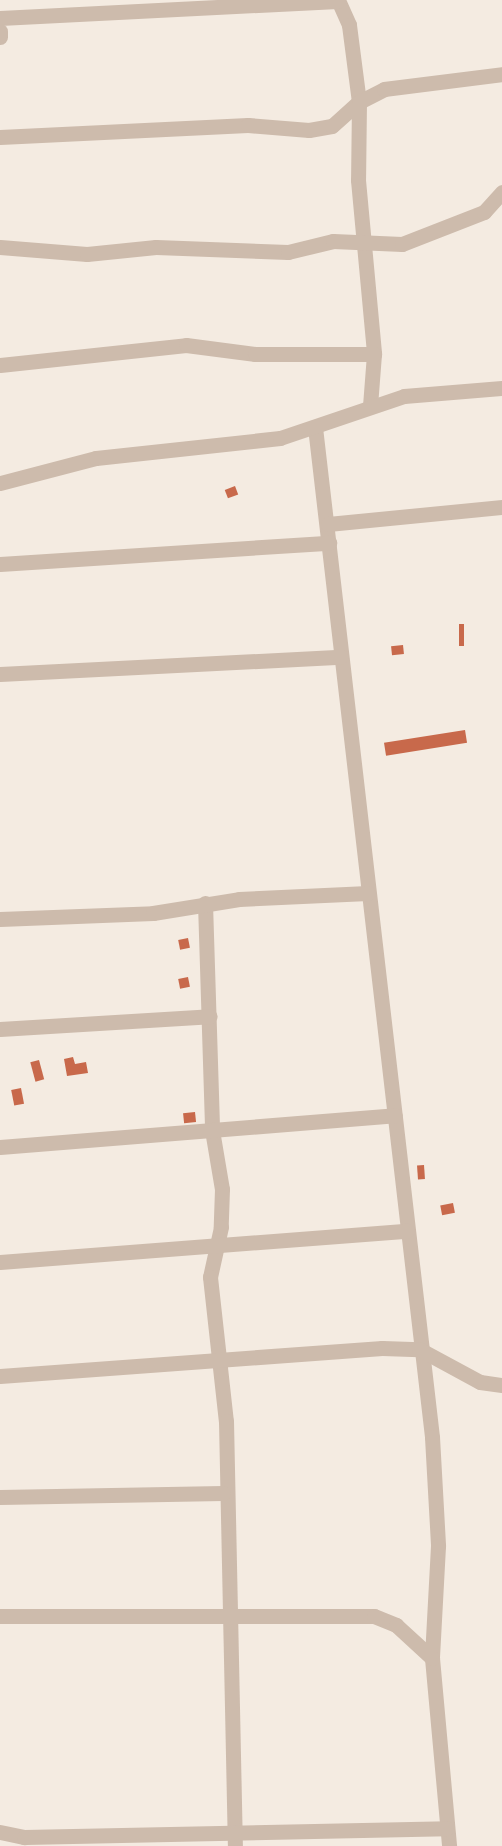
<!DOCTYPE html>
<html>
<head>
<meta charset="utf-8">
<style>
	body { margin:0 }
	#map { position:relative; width:502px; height:1846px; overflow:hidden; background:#f4ebe1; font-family:Cabin,sans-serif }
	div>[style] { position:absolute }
	.building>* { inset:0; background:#c8694b; transform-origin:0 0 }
	.minor>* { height:15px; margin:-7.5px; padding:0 7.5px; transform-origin:7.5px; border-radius:7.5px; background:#cdbbac }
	span { translate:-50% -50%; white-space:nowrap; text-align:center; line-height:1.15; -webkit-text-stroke:5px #fbf5ee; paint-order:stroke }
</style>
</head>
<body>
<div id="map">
	<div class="building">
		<i style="left:235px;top:486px;width:9px;height:11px;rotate:69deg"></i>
		<i style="left:459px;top:624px;width:5px;height:22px"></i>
		<i style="left:403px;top:645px;width:9px;height:12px;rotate:84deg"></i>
		<i style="left:465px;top:730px;width:13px;height:82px;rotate:81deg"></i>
		<i style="left:188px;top:938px;width:10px;height:10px;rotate:79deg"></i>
		<i style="left:188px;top:977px;width:10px;height:10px;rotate:79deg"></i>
		<i style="clip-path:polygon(73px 1057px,75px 1064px,86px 1062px,88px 1073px,67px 1076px,64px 1059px)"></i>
		<i style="left:39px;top:1060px;width:20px;height:9px;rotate:75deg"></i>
		<i style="left:21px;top:1088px;width:16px;height:10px;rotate:79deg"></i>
		<i style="left:195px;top:1112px;width:10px;height:12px;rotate:84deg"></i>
		<i style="left:424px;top:1165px;width:14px;height:7px;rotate:86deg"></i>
		<i style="left:453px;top:1203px;width:10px;height:13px;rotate:79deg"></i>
	</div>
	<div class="minor">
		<i style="left:338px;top:0;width:27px;rotate:66deg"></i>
		<i style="left:349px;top:25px;width:78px;rotate:82.6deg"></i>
		<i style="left:359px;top:102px;width:78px;rotate:90.7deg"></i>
		<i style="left:358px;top:180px;width:175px;rotate:84.7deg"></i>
		<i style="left:374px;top:354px;width:52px;rotate:94.4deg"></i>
		<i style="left:0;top:18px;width:338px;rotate:-2.9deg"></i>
		<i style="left:0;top:31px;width:6px;rotate:90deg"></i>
		<i style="left:0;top:137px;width:248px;rotate:-2.8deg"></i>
		<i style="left:248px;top:125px;width:61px;rotate:4.7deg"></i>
		<i style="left:309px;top:130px;width:23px;rotate:-10deg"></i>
		<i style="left:332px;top:126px;width:36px;rotate:-42deg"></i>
		<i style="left:359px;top:102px;width:28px;rotate:-27deg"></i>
		<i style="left:384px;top:89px;width:119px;rotate:-7.2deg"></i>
		<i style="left:0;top:247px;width:87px;rotate:4.6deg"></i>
		<i style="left:87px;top:254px;width:69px;rotate:-5.8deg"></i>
		<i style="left:156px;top:247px;width:132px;rotate:2.2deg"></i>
		<i style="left:288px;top:252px;width:46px;rotate:-13.7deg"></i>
		<i style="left:333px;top:241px;width:69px;rotate:2.5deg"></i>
		<i style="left:402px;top:244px;width:88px;rotate:-21.3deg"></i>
		<i style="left:484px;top:212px;width:27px;rotate:-48deg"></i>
		<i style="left:0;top:365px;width:187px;rotate:-6.1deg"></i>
		<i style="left:186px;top:345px;width:70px;rotate:7.4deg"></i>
		<i style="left:255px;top:354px;width:119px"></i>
		<i style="left:315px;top:427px;width:1017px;rotate:83.39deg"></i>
		<i style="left:432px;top:1437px;width:109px;rotate:86.8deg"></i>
		<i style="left:438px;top:1546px;width:112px;rotate:93.1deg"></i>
		<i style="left:432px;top:1658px;width:189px;rotate:84.8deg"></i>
		<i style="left:0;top:483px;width:99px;rotate:-14.6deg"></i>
		<i style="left:96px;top:458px;width:185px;rotate:-6.2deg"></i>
		<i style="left:280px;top:438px;width:131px;rotate:-18.7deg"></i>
		<i style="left:404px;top:396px;width:98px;rotate:-4.7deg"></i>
		<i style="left:328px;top:524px;width:175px;rotate:-5.6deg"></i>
		<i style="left:0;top:564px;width:330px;rotate:-3.7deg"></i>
		<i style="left:0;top:674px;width:341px;rotate:-2.9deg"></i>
		<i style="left:205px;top:903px;width:227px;rotate:88.2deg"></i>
		<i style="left:212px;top:1130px;width:60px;rotate:80.4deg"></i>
		<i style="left:222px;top:1189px;width:38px;rotate:92deg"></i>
		<i style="left:221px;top:1227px;width:51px;rotate:102.4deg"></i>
		<i style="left:210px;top:1277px;width:145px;rotate:83.7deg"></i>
		<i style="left:226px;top:1421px;width:425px;rotate:88.8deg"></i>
		<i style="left:0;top:919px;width:153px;rotate:-2.2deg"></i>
		<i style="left:153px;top:913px;width:87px;rotate:-9.2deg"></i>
		<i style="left:239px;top:899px;width:129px;rotate:-2.7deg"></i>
		<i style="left:0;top:1029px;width:210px;rotate:-3.5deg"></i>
		<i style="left:0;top:1147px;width:396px;rotate:-4.6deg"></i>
		<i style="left:0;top:1262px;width:408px;rotate:-4.4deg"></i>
		<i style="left:0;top:1376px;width:383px;rotate:-4.2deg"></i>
		<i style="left:382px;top:1348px;width:37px;rotate:2deg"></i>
		<i style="left:419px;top:1349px;width:69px;rotate:28.4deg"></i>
		<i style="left:480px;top:1382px;width:22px;rotate:8deg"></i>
		<i style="left:0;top:1497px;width:223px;rotate:-1deg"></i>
		<i style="left:0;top:1616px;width:374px"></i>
		<i style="left:374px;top:1616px;width:24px;rotate:22deg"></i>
		<i style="left:396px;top:1625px;width:49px;rotate:42.5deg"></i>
		<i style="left:0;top:1832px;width:25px;rotate:12deg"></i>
		<i style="left:24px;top:1837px;width:423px;rotate:-1.2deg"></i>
	</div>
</div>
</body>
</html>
